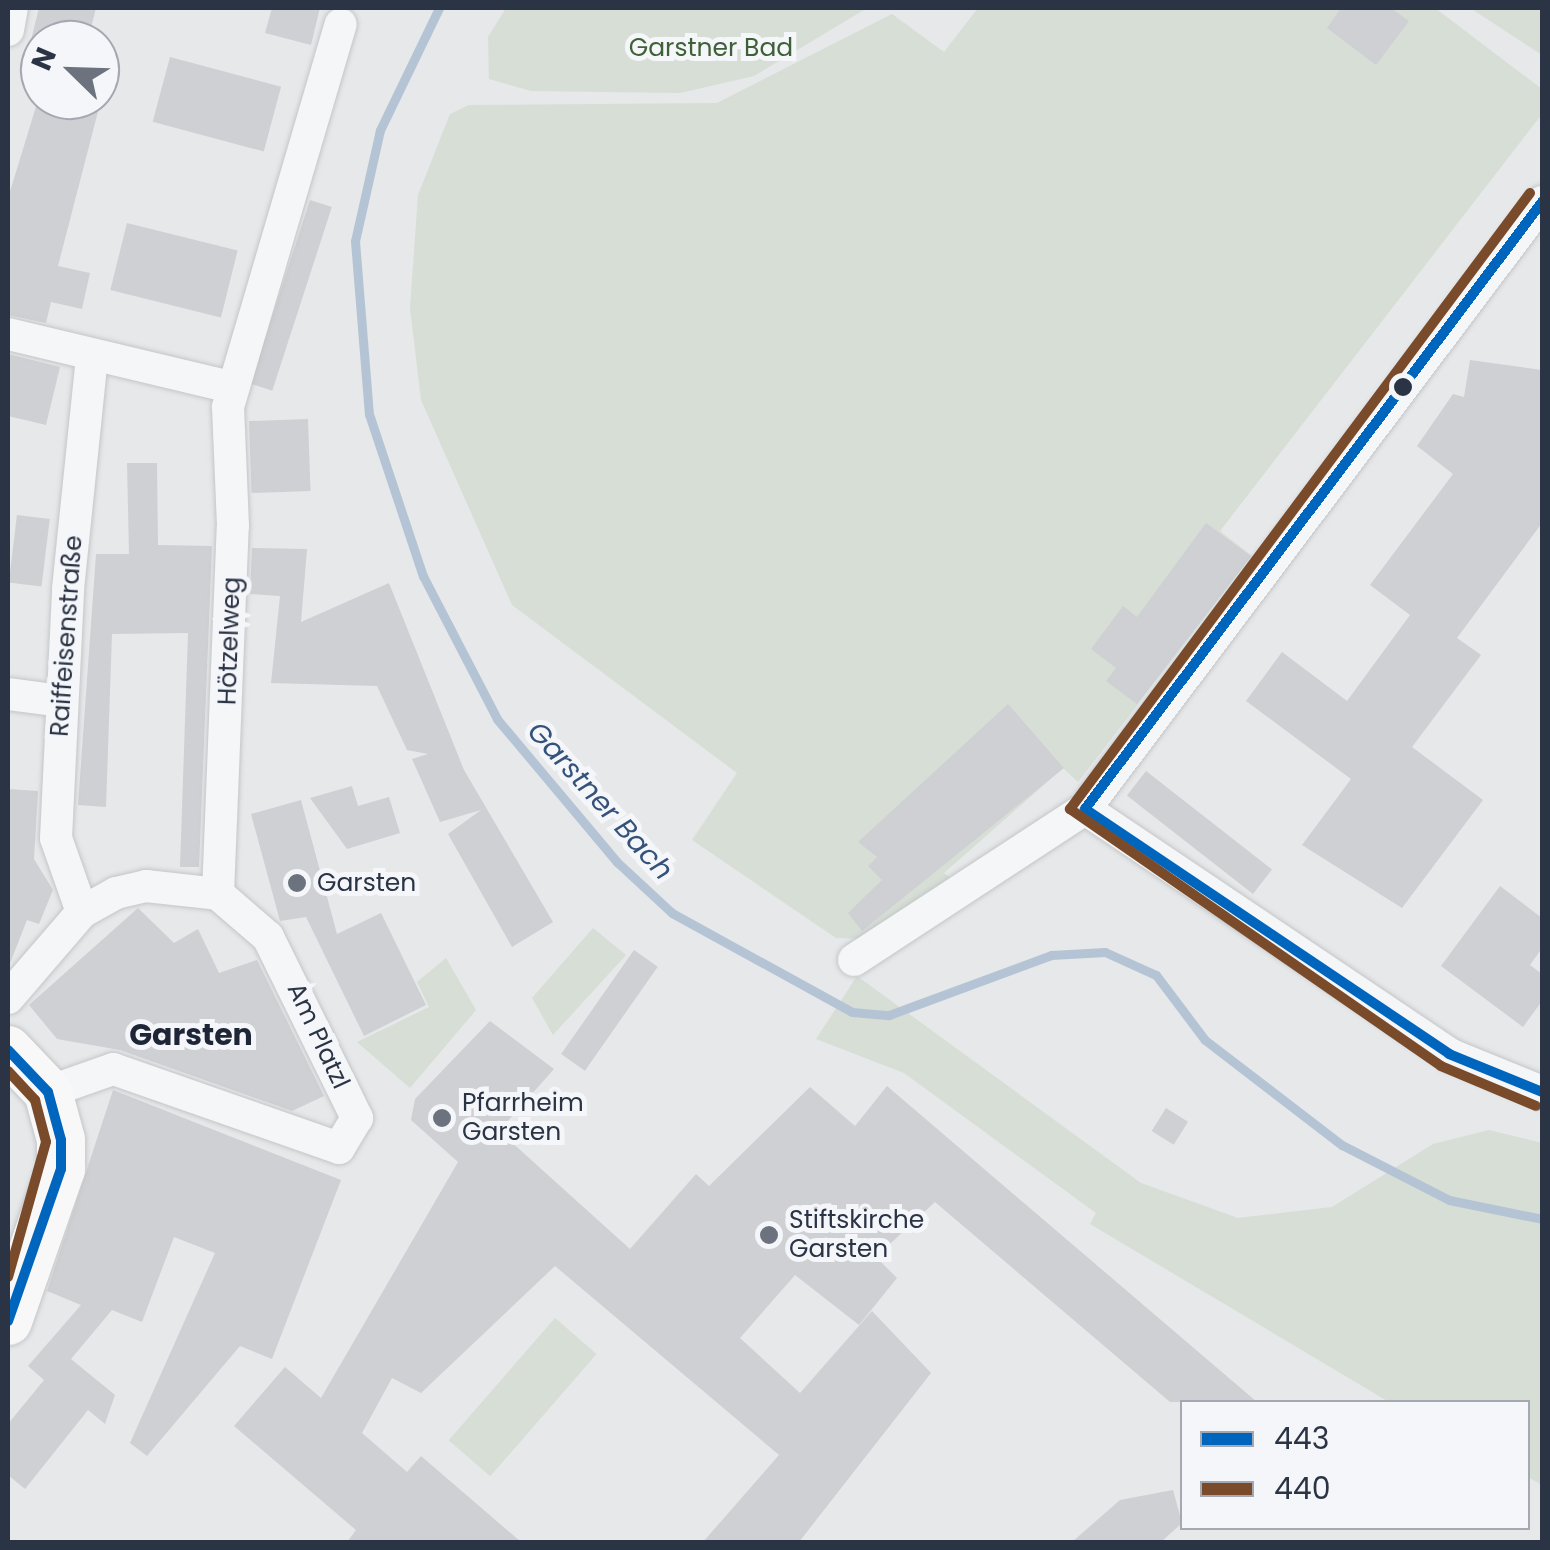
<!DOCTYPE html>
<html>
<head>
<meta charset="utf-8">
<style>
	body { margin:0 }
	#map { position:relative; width:1550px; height:1550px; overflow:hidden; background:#e6e8ea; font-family:Poppins,sans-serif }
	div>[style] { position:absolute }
	.green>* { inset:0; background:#d6ded6; transform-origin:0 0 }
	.stream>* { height:9px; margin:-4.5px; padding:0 4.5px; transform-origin:4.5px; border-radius:4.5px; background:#b4c4d5 }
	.building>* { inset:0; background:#ced0d3; transform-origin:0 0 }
	.roads { filter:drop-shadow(0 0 2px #c4c6c8) drop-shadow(0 0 2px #c4c6c8) }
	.street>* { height:32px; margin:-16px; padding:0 16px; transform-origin:16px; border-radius:16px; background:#f5f6f7 }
	.secondary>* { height:48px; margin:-24px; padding:0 24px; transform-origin:24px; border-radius:24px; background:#f8f8f8 }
	.bus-1>* { height:10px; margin:-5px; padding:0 5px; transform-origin:5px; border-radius:5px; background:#0065bd }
	.bus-2>* { height:10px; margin:-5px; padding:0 5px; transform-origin:5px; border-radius:5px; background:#7a4b2a }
	.dots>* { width:28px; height:28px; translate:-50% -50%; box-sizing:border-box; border:5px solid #f4f6f9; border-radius:50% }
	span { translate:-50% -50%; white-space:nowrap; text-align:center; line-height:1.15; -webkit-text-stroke:10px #f4f6f9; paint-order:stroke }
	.park-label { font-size:25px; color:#3f6138 }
	.street-label { font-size:25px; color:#2b3445 }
	.poi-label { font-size:25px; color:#2b3445 }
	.left { translate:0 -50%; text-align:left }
	.water-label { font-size:28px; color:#34527a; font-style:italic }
	.quarter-label { font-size:30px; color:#1d2536; font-weight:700 }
	.frame { position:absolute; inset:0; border:10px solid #2b3445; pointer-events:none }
	.legend { position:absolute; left:1180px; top:1400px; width:350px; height:130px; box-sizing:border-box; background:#f4f6f9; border:2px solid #a4a8b1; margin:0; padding:12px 18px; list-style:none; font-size:30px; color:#2b3445 }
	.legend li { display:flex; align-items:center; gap:20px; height:50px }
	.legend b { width:50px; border:2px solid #a4a8b1 }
	.north { position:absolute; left:20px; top:20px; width:100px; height:100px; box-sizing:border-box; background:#f4f6f9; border:2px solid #a4a8b1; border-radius:50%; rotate:293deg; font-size:28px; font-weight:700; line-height:40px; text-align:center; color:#2b3445 }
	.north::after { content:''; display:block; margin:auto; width:35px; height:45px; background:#6c737f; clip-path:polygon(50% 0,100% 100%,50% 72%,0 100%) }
</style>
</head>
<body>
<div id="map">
	<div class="green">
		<i style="clip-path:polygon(506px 8px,867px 8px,754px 76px,680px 93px,531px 91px,489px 79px,488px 37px)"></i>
		<i style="clip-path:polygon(978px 8px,1435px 8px,1542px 89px,1542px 114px,1220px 531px,1252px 556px,1078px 782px,1063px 768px,944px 873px,958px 884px,872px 939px,836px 938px,692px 840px,737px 773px,512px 605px,421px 400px,410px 308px,418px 195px,450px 114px,469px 105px,717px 103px,892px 14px,944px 52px)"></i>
		<i style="clip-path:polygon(1470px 8px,1542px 8px,1542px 55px)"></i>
		<i style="clip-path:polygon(593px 928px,626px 955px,553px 1035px,532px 998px)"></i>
		<i style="clip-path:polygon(446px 958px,476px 1010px,410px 1088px,357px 1042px,429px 1007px,417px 982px)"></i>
		<i style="clip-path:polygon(857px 976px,1141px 1183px,1238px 1218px,1332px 1207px,1433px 1144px,1489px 1130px,1542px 1143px,1542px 1485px,1528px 1477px,1528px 1402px,1389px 1402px,1090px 1224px,1096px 1213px,904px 1073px,816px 1039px)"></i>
		<i style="left:555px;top:1318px;width:55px;height:162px;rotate:41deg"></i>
	</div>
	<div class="stream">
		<i style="left:439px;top:8px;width:136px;rotate:115.8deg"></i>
		<i style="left:380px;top:130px;width:114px;rotate:102.7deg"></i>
		<i style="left:355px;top:241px;width:174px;rotate:85.4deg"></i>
		<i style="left:369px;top:414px;width:171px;rotate:71.6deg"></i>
		<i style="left:423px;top:576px;width:161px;rotate:62.6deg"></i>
		<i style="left:497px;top:719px;width:187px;rotate:50deg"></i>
		<i style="left:617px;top:862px;width:75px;rotate:42.8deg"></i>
		<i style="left:672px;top:913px;width:205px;rotate:28.8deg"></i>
		<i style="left:852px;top:1012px;width:37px;rotate:5deg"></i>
		<i style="left:889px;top:1015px;width:173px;rotate:-20.3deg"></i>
		<i style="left:1051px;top:955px;width:54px;rotate:-3.2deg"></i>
		<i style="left:1105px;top:952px;width:56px;rotate:24.3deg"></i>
		<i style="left:1156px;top:975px;width:81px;rotate:53deg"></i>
		<i style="left:1205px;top:1040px;width:173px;rotate:37.5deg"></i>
		<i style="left:1342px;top:1145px;width:120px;rotate:27.2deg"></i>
		<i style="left:1449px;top:1200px;width:95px;rotate:11.5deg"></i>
	</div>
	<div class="building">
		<i style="clip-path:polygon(39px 8px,96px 8px,88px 40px,31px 40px)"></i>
		<i style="clip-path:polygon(272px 8px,320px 8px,311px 45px,265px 33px)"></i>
		<i style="clip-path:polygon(1341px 8px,1391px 8px,1409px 21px,1376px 65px,1327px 28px)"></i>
		<i style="left:170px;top:57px;width:115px;height:67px;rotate:15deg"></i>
		<i style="clip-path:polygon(38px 100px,101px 100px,58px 266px,90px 273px,82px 309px,51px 302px,46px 323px,8px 315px,8px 198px)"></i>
		<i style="left:310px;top:200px;width:23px;height:193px;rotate:18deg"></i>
		<i style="left:127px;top:223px;width:114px;height:69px;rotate:14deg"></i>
		<i style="clip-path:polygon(8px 354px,60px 367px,46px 425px,8px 416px)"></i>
		<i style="clip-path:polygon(1470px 360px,1542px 370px,1542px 523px,1457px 638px,1481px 655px,1412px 747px,1483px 800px,1402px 908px,1302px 845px,1351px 779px,1246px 701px,1282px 652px,1347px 701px,1410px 615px,1370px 585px,1453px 474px,1417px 446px,1453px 394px,1464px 397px)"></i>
		<i style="left:308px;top:419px;width:72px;height:59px;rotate:88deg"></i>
		<i style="clip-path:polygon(127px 463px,157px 463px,158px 545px,212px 546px,199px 867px,180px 867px,188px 633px,112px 634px,106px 807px,78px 805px,96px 554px,129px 554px)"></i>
		<i style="left:17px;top:515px;width:33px;height:68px;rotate:7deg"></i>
		<i style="clip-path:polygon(1206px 523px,1251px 556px,1137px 704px,1106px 681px,1116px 668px,1091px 649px,1123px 606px,1137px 617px)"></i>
		<i style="clip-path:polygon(252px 548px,307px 549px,301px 622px,389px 583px,464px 770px,553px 922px,512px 947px,448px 834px,481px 810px,440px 822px,412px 759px,428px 754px,407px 750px,377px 686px,271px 683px,280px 596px,250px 594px)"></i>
		<i style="clip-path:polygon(1008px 704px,1064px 768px,862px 931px,848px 913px,882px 880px,868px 866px,877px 857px,858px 842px)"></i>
		<i style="left:1146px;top:771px;width:160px;height:31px;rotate:38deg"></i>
		<i style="clip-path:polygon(352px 786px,358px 806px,389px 797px,400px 833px,347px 849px,310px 798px)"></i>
		<i style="clip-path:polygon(8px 789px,38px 791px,34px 859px,53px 890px,39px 924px,27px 920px,9px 966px)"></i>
		<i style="clip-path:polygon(301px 800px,337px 934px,381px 913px,426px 1005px,364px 1036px,306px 917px,280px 921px,251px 814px)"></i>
		<i style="clip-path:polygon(1500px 886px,1542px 918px,1542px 948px,1530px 965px,1542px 974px,1542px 1001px,1523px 1027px,1441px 966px)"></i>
		<i style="clip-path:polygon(138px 908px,174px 943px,198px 929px,219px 973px,257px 960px,324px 1096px,292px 1111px,120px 1050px,57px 1039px,29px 1005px)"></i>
		<i style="left:634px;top:950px;width:29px;height:127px;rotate:35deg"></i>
		<i style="clip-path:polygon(490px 1021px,554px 1069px,499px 1131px,630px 1249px,696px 1174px,709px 1186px,810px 1087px,855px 1126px,887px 1086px,1257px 1402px,1170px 1402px,935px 1202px,876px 1257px,897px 1278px,859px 1325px,795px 1275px,740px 1338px,800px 1393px,872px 1311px,931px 1373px,799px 1542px,703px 1542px,779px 1455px,555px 1266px,421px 1393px,392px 1378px,362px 1433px,407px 1472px,421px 1456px,521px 1542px,347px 1542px,356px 1530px,234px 1426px,285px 1367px,321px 1398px,458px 1162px,411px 1120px,415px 1099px)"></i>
		<i style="clip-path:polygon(113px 1090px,341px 1180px,272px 1359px,240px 1346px,147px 1456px,130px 1443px,215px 1253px,174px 1237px,142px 1322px,112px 1310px,71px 1359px,115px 1395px,105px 1424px,88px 1410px,25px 1489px,8px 1475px,8px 1424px,44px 1380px,28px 1366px,81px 1305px,47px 1291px)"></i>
		<i style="left:1166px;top:1108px;width:26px;height:27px;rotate:32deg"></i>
		<i style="clip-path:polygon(1173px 1490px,1182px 1523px,1161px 1542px,1072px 1542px,1120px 1500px)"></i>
	</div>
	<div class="roads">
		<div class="street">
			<i style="left:8px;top:30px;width:22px;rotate:-80deg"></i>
			<i style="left:8px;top:334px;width:229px;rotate:13.4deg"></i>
			<i style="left:8px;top:694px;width:53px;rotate:7.5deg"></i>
			<i style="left:1085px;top:809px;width:439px;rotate:33.9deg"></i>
			<i style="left:1449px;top:1054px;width:100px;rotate:22.2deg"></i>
			<i style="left:218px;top:894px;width:368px;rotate:-87.7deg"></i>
			<i style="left:233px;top:526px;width:119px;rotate:-92.4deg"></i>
			<i style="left:228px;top:407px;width:399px;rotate:-73.6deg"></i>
			<i style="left:82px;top:912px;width:78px;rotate:-109.4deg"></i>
			<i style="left:56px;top:838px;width:249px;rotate:-87.2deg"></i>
			<i style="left:68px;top:589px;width:234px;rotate:-84.1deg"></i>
			<i style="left:854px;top:960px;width:276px;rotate:-33.2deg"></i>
			<i style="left:1085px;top:809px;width:760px;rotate:-53.02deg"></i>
			<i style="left:8px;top:998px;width:113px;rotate:-49.3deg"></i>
			<i style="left:82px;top:912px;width:39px;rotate:-29deg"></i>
			<i style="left:116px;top:893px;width:31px;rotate:-13deg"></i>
			<i style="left:146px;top:886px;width:72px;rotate:6.3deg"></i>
			<i style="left:218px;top:894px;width:66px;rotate:40.7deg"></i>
			<i style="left:268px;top:937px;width:202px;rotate:63.8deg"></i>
			<i style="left:357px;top:1118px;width:35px;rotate:121deg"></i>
			<i style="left:339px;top:1148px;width:239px;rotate:-160.7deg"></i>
			<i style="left:113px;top:1069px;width:69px;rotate:160.5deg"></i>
		</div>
		<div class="secondary">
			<i style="left:8px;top:1050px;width:58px;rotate:46.4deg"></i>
			<i style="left:48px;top:1092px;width:50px;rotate:74.8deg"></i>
			<i style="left:61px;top:1140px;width:29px;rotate:90deg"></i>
			<i style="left:61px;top:1169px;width:161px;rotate:109.2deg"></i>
		</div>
	</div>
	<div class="bus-1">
		<i style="left:1085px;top:809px;width:760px;rotate:-53.02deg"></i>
		<i style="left:1085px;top:809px;width:439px;rotate:33.9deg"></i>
		<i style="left:1449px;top:1054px;width:100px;rotate:22.2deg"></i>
		<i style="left:8px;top:1050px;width:58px;rotate:46.4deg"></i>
		<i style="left:48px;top:1092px;width:50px;rotate:74.8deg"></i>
		<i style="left:61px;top:1140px;width:29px;rotate:90deg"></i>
		<i style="left:61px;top:1169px;width:161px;rotate:109.2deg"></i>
	</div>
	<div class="bus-2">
		<i style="left:1530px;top:193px;width:769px;rotate:126.75deg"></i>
		<i style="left:1070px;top:809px;width:451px;rotate:34.7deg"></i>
		<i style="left:1441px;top:1066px;width:103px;rotate:22.8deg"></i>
		<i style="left:8px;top:1071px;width:40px;rotate:47deg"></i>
		<i style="left:35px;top:1100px;width:43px;rotate:75.3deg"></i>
		<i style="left:46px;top:1142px;width:140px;rotate:105.7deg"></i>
	</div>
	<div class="dots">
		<i style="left:1403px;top:387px;background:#2b3445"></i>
		<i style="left:297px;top:883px;background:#6c737f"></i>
		<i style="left:442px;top:1118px;background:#6c737f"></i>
		<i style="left:769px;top:1235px;background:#6c737f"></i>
	</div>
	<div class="park-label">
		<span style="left:711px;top:48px">Garstner Bad</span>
	</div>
	<div class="street-label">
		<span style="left:67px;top:636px;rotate:-86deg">Raiffeisenstraße</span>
		<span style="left:230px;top:641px;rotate:-88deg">Hötzelweg</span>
		<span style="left:318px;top:1036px;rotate:65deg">Am Platzl</span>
	</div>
	<div class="poi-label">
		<span class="left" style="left:317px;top:883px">Garsten</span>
		<span class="left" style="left:462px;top:1118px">Pfarrheim<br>Garsten</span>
		<span class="left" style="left:789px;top:1235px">Stiftskirche<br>Garsten</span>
	</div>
	<div class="water-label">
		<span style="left:600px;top:801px;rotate:48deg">Garstner Bach</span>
	</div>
	<div class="quarter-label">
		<span style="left:191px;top:1035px">Garsten</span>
	</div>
	<div class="frame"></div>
	<ul class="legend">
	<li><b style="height:12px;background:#0065bd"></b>443</li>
	<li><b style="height:12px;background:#7a4b2a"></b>440</li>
	</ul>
	<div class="north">N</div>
</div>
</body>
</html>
